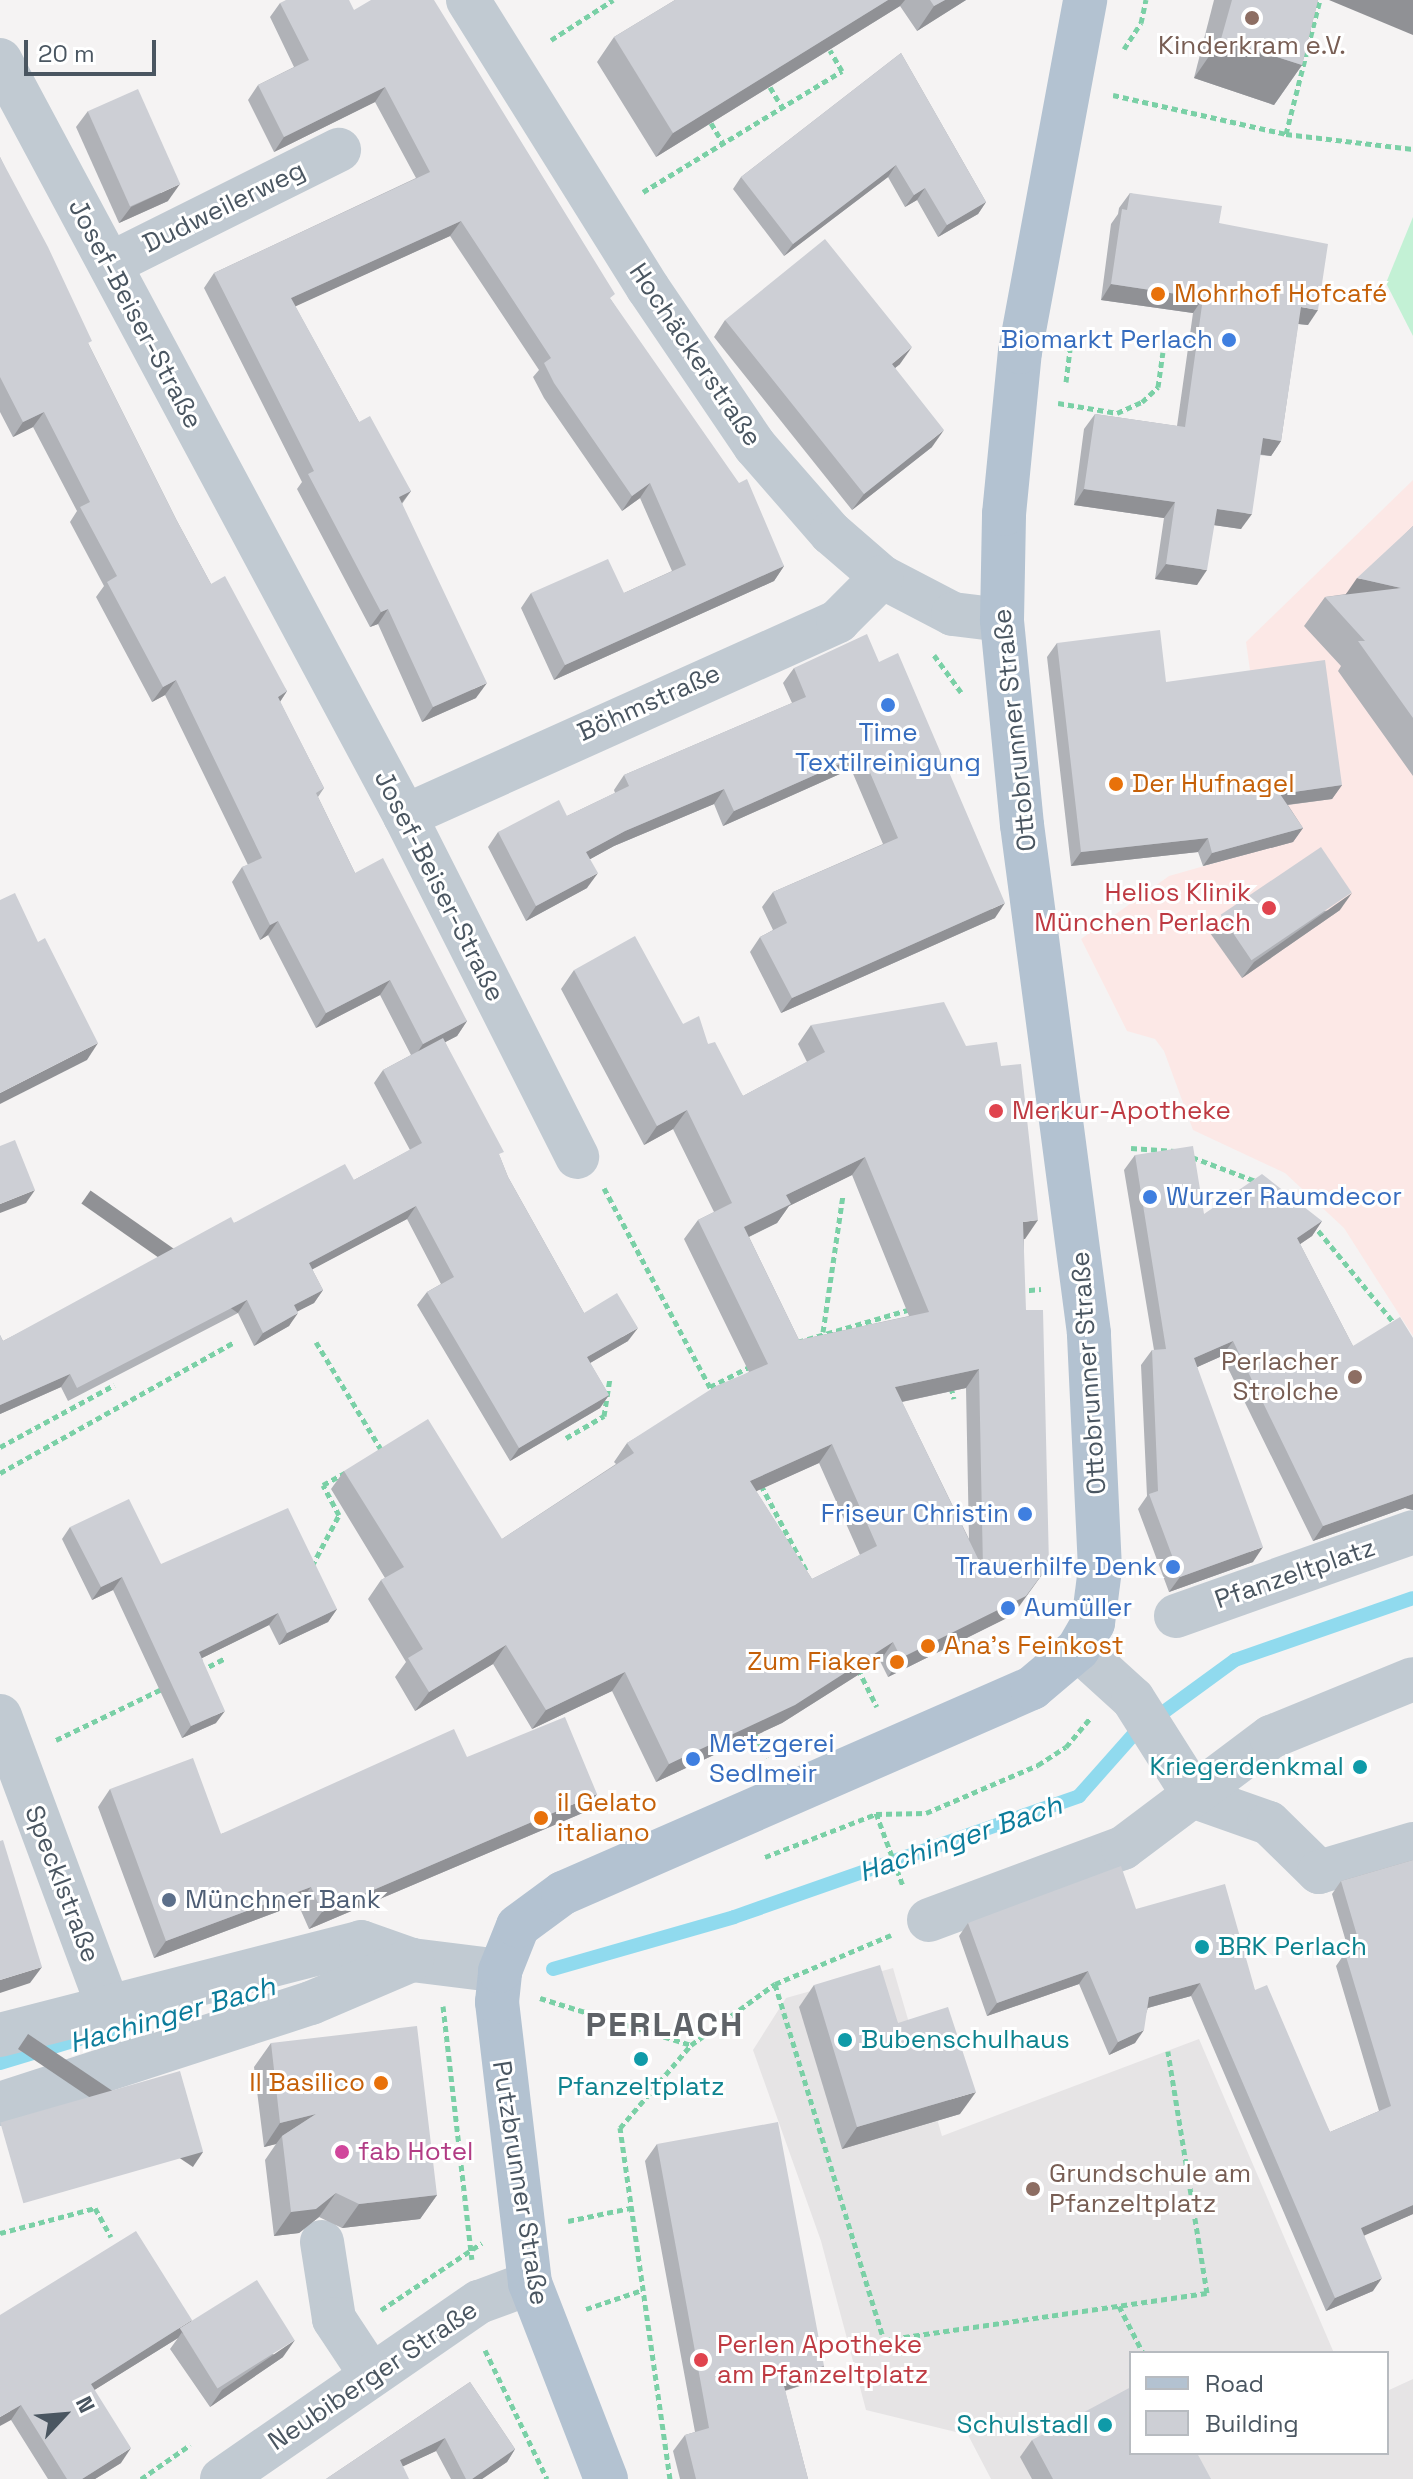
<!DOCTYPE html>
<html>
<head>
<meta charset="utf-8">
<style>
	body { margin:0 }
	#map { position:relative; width:1413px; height:2479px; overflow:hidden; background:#f5f3f3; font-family:"Space Grotesk",sans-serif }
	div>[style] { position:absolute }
	.education>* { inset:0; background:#e6e4e5 }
	.medical>* { inset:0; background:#fce8e6 }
	.green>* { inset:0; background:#c3f1d5 }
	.stream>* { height:14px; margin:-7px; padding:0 7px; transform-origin:7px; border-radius:7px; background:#90daee }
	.path>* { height:5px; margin-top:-2.5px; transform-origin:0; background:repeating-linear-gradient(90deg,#7ad0a6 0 6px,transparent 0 10px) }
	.minor>* { height:44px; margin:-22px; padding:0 22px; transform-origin:22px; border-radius:22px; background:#c1cad2 }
	.major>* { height:44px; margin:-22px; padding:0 22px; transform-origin:22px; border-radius:22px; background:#b3c2d1 }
	.wall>* { inset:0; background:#b0b2b7 }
	.shaded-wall>* { inset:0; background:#909195; transform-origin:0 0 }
	.building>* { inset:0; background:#cdcfd5; transform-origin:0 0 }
	.dots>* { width:22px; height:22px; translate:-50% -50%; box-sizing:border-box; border:4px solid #fff; border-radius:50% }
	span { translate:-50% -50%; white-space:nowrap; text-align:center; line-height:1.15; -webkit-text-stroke:6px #fff; paint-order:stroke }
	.education-label { font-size:26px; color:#785e54 }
	.right { translate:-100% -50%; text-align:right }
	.left { translate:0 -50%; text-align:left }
	.street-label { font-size:26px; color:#4a5661 }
	.food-label { font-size:26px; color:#c56008 }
	.shop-label { font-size:26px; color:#366cbe }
	.health-label { font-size:26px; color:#be3a42 }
	.culture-label { font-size:26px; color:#0d838f }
	.service-label { font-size:26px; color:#4e5e75 }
	.hotel-label { font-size:26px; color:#b23c85 }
	.water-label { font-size:28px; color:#0c7c9b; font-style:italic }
	.district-label { font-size:34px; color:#5f6368; font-weight:700; letter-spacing:2px }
	.legend { position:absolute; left:1129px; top:2351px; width:260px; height:104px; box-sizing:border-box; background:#fff; border:2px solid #b7bbc0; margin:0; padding:10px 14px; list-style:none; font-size:24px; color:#4a5661 }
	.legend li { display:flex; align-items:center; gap:16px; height:40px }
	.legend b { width:40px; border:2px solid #b7bbc0 }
	.north { position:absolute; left:24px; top:2375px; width:80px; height:80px; -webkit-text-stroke:6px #fff; paint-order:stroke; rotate:64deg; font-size:22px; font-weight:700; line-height:32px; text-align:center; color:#4a5661 }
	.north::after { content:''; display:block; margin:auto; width:28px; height:36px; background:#4a5661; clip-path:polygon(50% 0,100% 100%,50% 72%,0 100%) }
	.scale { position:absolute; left:24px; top:40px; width:132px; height:36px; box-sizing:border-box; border:4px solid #4a5661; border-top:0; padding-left:10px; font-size:24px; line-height:28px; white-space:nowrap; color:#4a5661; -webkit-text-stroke:6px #fff; paint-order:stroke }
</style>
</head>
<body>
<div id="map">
	<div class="education">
		<i style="clip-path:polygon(893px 1968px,942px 2136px,1199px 2039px,1334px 2353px,1131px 2353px,1131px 2453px,1387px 2453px,1387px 2391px,1413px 2379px,1413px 2479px,991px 2479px,968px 2435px,866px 2410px,821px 2241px,753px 2050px,786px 1998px)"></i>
	</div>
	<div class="medical">
		<i style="clip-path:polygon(1413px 480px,1413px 1336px,1344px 1228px,1285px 1173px,1193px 1130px,1164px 1051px,1155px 1039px,1127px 1031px,1081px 939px,1169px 876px,1275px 846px,1246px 642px)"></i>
	</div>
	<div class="green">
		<i style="clip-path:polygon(1413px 217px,1413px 336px,1386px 283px)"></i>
	</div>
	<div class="stream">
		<i style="left:553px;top:1969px;width:188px;rotate:-16deg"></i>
		<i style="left:734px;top:1917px;width:366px;rotate:-19.3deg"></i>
		<i style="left:1079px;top:1796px;width:84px;rotate:-48.4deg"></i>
		<i style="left:1135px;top:1733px;width:124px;rotate:-36.1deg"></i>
		<i style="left:1235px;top:1660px;width:188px;rotate:-19.2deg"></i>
		<i style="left:0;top:2063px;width:132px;rotate:-16.8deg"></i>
	</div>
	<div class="path">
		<i style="left:551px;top:40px;width:74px;rotate:-32.8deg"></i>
		<i style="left:1124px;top:49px;width:31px;rotate:-57deg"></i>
		<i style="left:1141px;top:23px;width:24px;rotate:-78deg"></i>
		<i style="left:770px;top:87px;width:23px;rotate:59deg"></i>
		<i style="left:1113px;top:95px;width:177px;rotate:12.7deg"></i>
		<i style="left:1286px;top:134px;width:138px;rotate:-75.8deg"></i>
		<i style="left:711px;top:123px;width:23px;rotate:59deg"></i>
		<i style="left:1286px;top:134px;width:128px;rotate:6.7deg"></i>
		<i style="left:643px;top:192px;width:233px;rotate:-31.3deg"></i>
		<i style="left:842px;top:71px;width:24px;rotate:-120deg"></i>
		<i style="left:1066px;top:382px;width:41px;rotate:-83deg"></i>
		<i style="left:1058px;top:403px;width:60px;rotate:9.6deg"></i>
		<i style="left:1117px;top:413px;width:27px;rotate:-24deg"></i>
		<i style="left:1142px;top:402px;width:22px;rotate:-43deg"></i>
		<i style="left:1158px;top:387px;width:35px;rotate:-82deg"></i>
		<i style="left:934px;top:655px;width:46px;rotate:53.9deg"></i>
		<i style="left:1131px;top:1148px;width:44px;rotate:3.9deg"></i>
		<i style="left:1192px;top:1157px;width:71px;rotate:20.7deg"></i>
		<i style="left:604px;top:1188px;width:234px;rotate:62deg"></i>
		<i style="left:1312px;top:1223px;width:131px;rotate:50.6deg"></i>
		<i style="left:1019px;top:1291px;width:22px;rotate:-5deg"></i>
		<i style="left:823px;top:1332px;width:138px;rotate:-81.7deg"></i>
		<i style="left:316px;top:1342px;width:127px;rotate:58.8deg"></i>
		<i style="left:798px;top:1342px;width:118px;rotate:-16.3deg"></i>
		<i style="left:710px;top:1387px;width:48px;rotate:-27.1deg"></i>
		<i style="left:951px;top:1387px;width:12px;rotate:76deg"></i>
		<i style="left:566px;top:1438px;width:44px;rotate:-30.1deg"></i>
		<i style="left:604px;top:1416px;width:37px;rotate:-81deg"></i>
		<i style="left:0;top:1447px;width:130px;rotate:-28.5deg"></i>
		<i style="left:0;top:1473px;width:268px;rotate:-29.2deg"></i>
		<i style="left:761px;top:1485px;width:98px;rotate:62.1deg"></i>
		<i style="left:312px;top:1566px;width:58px;rotate:-62.1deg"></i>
		<i style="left:339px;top:1515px;width:34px;rotate:-118deg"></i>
		<i style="left:323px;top:1485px;width:26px;rotate:-29deg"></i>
		<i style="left:858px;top:1669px;width:42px;rotate:63.4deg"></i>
		<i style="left:200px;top:1671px;width:27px;rotate:-27deg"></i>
		<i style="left:753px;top:1731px;width:30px;rotate:62deg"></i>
		<i style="left:56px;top:1740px;width:122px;rotate:-25.7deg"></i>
		<i style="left:876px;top:1813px;width:78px;rotate:69.7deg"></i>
		<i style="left:765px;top:1857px;width:119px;rotate:-21.2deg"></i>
		<i style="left:876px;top:1814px;width:50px;rotate:-1.1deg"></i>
		<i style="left:926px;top:1813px;width:122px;rotate:-23.2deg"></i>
		<i style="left:1038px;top:1765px;width:33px;rotate:-33deg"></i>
		<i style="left:1066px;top:1747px;width:38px;rotate:-50deg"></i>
		<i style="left:775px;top:1984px;width:372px;rotate:73deg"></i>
		<i style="left:884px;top:2340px;width:326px;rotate:-8.3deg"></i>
		<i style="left:1207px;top:2293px;width:245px;rotate:-99.2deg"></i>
		<i style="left:540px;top:1998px;width:158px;rotate:17.3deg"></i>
		<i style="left:443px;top:2006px;width:255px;rotate:83.5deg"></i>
		<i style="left:568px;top:2221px;width:63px;rotate:-11.8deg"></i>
		<i style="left:0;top:2233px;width:98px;rotate:-14.7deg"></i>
		<i style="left:95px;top:2208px;width:33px;rotate:61deg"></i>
		<i style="left:1119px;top:2306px;width:53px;rotate:62.9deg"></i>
		<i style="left:586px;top:2309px;width:59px;rotate:-18.7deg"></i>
		<i style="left:381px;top:2310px;width:121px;rotate:-33.6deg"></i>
		<i style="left:485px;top:2350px;width:143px;rotate:64.3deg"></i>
		<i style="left:141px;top:2479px;width:60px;rotate:-34.8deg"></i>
		<i style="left:670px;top:2479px;width:355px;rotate:-98.1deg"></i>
		<i style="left:620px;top:2128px;width:109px;rotate:-49.5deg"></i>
		<i style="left:691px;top:2045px;width:104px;rotate:-36deg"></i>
		<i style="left:775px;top:1984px;width:126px;rotate:-22.9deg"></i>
	</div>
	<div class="minor">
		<i style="left:468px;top:0;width:340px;rotate:58deg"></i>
		<i style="left:648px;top:288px;width:191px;rotate:55.9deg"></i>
		<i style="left:755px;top:446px;width:116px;rotate:48.9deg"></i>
		<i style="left:831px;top:533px;width:67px;rotate:40.8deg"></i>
		<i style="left:882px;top:577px;width:80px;rotate:27.5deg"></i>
		<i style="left:953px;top:614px;width:49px;rotate:7deg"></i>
		<i style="left:0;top:60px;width:858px;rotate:61.82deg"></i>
		<i style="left:405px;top:816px;width:382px;rotate:63.2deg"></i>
		<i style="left:110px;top:264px;width:256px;rotate:-26.5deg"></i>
		<i style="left:405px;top:816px;width:475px;rotate:-24.2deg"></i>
		<i style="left:838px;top:621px;width:62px;rotate:-45deg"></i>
		<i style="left:1176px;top:1616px;width:251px;rotate:-19.5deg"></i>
		<i style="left:1078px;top:1649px;width:74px;rotate:42.3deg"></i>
		<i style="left:1133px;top:1699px;width:116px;rotate:57.7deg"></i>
		<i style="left:1195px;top:1797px;width:78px;rotate:19.4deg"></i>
		<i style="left:1269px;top:1823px;width:70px;rotate:44.4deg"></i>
		<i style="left:1319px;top:1872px;width:98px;rotate:-16.6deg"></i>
		<i style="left:0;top:1716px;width:309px;rotate:69.6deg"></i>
		<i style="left:929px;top:1920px;width:207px;rotate:-20.4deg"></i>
		<i style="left:1123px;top:1848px;width:185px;rotate:-36.9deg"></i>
		<i style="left:1271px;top:1737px;width:153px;rotate:-22.2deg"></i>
		<i style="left:0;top:2035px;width:373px;rotate:-14.4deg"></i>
		<i style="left:361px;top:1942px;width:54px;rotate:19.4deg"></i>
		<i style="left:412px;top:1960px;width:89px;rotate:7.1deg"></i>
		<i style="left:0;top:2104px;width:327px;rotate:-18deg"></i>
		<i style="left:311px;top:2003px;width:110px;rotate:-23.1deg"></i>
		<i style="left:322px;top:2242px;width:78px;rotate:81.1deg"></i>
		<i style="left:334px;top:2319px;width:67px;rotate:56.5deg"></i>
		<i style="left:222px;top:2479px;width:312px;rotate:-34.6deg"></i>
		<i style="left:479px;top:2302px;width:54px;rotate:-20.4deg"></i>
	</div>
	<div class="major">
		<i style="left:606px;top:2479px;width:210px;rotate:-111.2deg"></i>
		<i style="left:530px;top:2283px;width:283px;rotate:-96.7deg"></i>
		<i style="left:497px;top:2002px;width:31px;rotate:-84deg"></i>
		<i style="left:500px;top:1971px;width:48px;rotate:-68.2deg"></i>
		<i style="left:518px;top:1926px;width:56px;rotate:-36.3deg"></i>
		<i style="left:563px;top:1893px;width:512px;rotate:-23.61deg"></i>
		<i style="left:1032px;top:1688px;width:60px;rotate:-40.3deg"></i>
		<i style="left:1078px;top:1649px;width:30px;rotate:-60deg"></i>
		<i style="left:1093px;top:1623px;width:54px;rotate:-82.6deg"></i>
		<i style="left:1100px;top:1569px;width:236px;rotate:-92.7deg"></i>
		<i style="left:1089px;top:1333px;width:512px;rotate:-97.51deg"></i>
		<i style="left:1022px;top:825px;width:206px;rotate:-95.6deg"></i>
		<i style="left:1002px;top:620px;width:106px;rotate:-88.9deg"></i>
		<i style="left:1004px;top:514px;width:163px;rotate:-84.4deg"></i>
		<i style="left:1020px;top:352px;width:358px;rotate:-79.5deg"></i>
	</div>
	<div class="wall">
		<i style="clip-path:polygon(675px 0,966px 0,917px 31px,900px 6px,656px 157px,597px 62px,614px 37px)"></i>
		<i style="clip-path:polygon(1214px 0,1318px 0,1302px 65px,1274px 105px,1194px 78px)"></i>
		<i style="clip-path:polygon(280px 3px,354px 10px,611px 300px,784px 566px,774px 581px,554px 680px,521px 608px,531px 593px,624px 593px,672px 571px,640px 498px,622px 511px,544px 398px,533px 377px,539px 370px,450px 236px,295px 306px,359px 422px,411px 491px,402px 504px,476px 698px,422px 722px,378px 624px,370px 627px,297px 489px,302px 482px,204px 288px,214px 273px,416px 178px,375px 102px,274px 152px,248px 100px,258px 85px,294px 67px,270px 17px)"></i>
		<i style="clip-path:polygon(901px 53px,986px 202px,978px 214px,938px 237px,917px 200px,905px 207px,888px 177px,784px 256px,733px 189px,741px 177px)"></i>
		<i style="clip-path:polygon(88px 111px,168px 201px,119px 223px,76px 127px)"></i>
		<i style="clip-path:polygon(0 157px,89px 345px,177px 521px,211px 584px,287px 691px,280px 702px,324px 788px,318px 797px,355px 873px,467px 1021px,457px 1036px,445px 1042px,500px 1157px,508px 1177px,584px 1313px,628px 1341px,590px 1363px,609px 1395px,600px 1408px,510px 1461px,417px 1305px,427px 1292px,441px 1284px,407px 1219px,312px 1269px,323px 1290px,314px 1303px,297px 1311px,289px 1326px,254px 1346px,238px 1313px,68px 1401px,61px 1387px,0 1414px,0 1335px,3px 1341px,234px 1223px,354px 1180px,410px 1150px,374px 1083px,383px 1070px,411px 1055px,380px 995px,316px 1028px,268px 935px,260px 940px,232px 882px,242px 867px,248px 865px,165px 695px,152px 702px,96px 597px,104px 586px,70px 522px,77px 511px,33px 427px,13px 437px,0 412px)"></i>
		<i style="clip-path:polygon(1130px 193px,1219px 223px,1308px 325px,1298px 324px,1281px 441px,1271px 456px,1260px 455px,1241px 529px,1214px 525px,1197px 585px,1155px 579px,1164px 518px,1074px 505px,1084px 429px,1095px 414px,1177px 426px,1193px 313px,1101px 300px,1111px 224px,1118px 214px,1119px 208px)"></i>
		<i style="clip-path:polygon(725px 320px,900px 364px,895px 368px,932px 447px,852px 510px,714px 337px)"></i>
		<i style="clip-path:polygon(1413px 526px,1413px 776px,1338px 671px,1341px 666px,1304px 626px,1325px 597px,1346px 594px)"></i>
		<i style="clip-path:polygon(1057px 643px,1166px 682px,1342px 785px,1332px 799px,1288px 805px,1303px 828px,1293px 842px,1203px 866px,1198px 852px,1071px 866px,1047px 657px)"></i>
		<i style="clip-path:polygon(879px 662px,995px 918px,781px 1013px,750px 952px,760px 937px,773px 930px,762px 907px,773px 892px,883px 844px,851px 769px,723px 826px,714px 804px,614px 846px,590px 859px,587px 888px,526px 921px,488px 847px,498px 832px,567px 816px,615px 793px,614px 790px,624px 775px,792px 703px,783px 683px,794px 668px)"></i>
		<i style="clip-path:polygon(1340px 910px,1242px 978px,1210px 933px,1222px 916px)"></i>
		<i style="clip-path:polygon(evenodd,574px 970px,683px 1024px,708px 1044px,743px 1096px,807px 1062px,798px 1044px,811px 1025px,1025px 1239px,1024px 1239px,1013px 1615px,888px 1677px,880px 1661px,782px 1723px,656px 1782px,612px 1691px,532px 1729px,493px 1664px,415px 1711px,395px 1677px,406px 1662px,368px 1599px,381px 1580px,385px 1578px,331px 1489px,344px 1471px,502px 1539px,616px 1464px,614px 1462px,627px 1443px,749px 1372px,684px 1239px,698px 1220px,714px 1212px,673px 1129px,644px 1145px,561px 989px,574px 970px,852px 1175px,909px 1316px,799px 1340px,749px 1237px,777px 1223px,789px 1206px,852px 1175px,574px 970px,966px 1388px,969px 1539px,902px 1402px,966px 1388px,574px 970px,819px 1463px,860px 1555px,812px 1579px,756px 1491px,819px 1463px)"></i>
		<i style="clip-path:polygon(1135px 1155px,1204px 1214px,1322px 1221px,1312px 1236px,1300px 1244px,1353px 1346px,1413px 1338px,1413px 1510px,1405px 1508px,1313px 1541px,1222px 1356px,1197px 1367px,1253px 1562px,1169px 1592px,1138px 1509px,1147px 1496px,1141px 1365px,1152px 1350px,1154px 1350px,1124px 1170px)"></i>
		<i style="clip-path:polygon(70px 1527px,161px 1564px,337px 1609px,328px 1622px,279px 1645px,269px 1625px,202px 1658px,216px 1723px,182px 1738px,113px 1590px,92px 1600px,62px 1539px)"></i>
		<i style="clip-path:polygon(467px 1757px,585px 1812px,309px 1929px,298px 1904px,154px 1958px,98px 1807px,110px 1789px,221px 1834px)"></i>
		<i style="clip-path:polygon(1413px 1860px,1413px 2214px,1364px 2235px,1373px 2291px,1326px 2311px,1191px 1996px,1148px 2008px,1135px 2043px,1109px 2055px,1079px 1984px,987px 2016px,959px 1936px,968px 1923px,1136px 1909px,1255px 1990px,1330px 2132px,1379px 2111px,1336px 1966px,1345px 1953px,1349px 1952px,1332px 1894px,1341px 1881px)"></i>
		<i style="clip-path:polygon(814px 1985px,898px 2023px,960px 2114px,842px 2149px,799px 2007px)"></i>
		<i style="clip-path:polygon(271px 2043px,437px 2195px,420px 2219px,342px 2228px,319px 2217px,299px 2233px,274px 2236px,265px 2160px,276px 2144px,264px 2147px,254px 2067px)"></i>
		<i style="clip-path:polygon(657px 2144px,824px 2366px,812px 2382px,785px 2391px,808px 2479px,680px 2479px,673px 2451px,685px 2435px,695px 2432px,645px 2161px)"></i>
		<i style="clip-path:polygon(0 2315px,186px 2329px,283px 2357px,210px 2407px,170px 2349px,178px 2338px,94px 2390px,121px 2463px,95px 2479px,48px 2479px,11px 2420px)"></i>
		<i style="clip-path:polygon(470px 2382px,515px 2449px,507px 2462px,482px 2479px,451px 2479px,436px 2451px,403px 2466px,326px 2479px)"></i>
		<i style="clip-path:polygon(1032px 2440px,1211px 2479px,1032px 2479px,1020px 2457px)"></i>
	</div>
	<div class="shaded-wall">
		<i style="clip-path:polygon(888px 0,905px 0,900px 6px,656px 157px,673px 133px)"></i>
		<i style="clip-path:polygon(945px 0,966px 0,917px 31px,934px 6px)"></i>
		<i style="clip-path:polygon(1329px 0,1413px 0,1413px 35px)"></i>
		<i style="clip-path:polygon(1221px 39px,1302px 65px,1274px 105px,1194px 78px)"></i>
		<i style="clip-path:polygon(385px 87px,375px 102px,274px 152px,284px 137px)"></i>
		<i style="clip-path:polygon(896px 165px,888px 177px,784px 256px,793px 244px)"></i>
		<i style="clip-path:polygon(180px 184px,168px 201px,119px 223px,131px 207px)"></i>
		<i style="clip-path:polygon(925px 188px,917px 200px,905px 207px,914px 195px)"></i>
		<i style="clip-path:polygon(986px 202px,978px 214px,938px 237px,947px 225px)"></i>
		<i style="clip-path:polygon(461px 221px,450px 236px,281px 313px,291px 298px)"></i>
		<i style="clip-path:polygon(1111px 284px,1203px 298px,1193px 313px,1101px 300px)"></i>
		<i style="clip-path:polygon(1301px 307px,1318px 310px,1308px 325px,1290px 323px)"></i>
		<i style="clip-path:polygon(912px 347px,900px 364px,880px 380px,892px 364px)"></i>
		<i style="clip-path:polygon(44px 412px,33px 427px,13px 437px,23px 422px)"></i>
		<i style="clip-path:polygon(944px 430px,932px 447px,852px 510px,864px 494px)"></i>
		<i style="clip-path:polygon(1263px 438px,1281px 441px,1271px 456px,1252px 453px)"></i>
		<i style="clip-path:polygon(650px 483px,640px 498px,622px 511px,632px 496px)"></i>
		<i style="clip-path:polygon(1084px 489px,1175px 502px,1164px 518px,1074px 505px)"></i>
		<i style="clip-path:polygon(411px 491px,400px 505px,399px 497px)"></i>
		<i style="clip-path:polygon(1217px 509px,1252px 514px,1241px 529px,1206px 524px)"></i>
		<i style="clip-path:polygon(1166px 564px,1207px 570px,1197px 585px,1155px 579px)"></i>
		<i style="clip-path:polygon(784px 566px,774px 581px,554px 680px,565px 665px)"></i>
		<i style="clip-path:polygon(1357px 578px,1401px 588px,1337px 607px)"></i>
		<i style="clip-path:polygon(388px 609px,378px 624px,370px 627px,381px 612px)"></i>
		<i style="clip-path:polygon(176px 680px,165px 695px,152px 702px,163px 687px)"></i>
		<i style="clip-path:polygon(487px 683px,476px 698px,422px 722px,433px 707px)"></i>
		<i style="clip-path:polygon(287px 691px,277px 706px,278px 697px)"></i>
		<i style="clip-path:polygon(862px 754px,851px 769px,723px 826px,734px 811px)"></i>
		<i style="clip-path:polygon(1342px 785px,1332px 799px,1270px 807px,1280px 794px)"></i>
		<i style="clip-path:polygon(724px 789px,714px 804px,614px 846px,576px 867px,586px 852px,625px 831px)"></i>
		<i style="clip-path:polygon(1303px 828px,1293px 842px,1203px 866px,1212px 853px)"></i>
		<i style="clip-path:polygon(1208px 838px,1198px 852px,1071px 866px,1081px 852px)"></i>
		<i style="clip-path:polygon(598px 873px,587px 888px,526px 921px,536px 906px)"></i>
		<i style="clip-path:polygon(1352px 893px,1340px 910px,1242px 978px,1254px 962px)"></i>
		<i style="clip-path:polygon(1005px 903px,995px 918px,781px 1013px,792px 998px)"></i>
		<i style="clip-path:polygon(278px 921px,268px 935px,260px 940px,270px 925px)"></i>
		<i style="clip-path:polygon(390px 980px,380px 995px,316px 1028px,326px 1013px)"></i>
		<i style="clip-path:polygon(467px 1021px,457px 1036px,413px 1059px,423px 1044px)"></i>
		<i style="clip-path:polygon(98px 1043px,87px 1060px,0 1104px,0 1093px)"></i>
		<i style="clip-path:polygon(687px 1110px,673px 1129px,644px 1145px,657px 1126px)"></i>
		<i style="clip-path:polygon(865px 1157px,852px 1175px,789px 1206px,777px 1223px,730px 1246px,744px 1227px,786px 1195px)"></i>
		<i style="clip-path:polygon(35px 1190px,26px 1203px,0 1213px,0 1204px)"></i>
		<i style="clip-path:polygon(416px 1206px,407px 1219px,300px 1276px,309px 1263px)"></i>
		<i style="clip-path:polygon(1038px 1220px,1025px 1239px,1010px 1241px,1023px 1222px)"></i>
		<i style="clip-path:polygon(1322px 1221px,1312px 1236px,1287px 1253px,1297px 1238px)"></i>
		<i style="clip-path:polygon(323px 1290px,314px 1303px,285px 1318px,294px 1305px)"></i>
		<i style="left:247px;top:1300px;width:16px;height:191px;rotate:125deg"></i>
		<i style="clip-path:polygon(298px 1313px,289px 1326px,254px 1346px,263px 1333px)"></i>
		<i style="clip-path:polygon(638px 1328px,628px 1341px,578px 1370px,587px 1357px)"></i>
		<i style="clip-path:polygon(1233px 1341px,1222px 1356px,1184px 1373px,1194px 1358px)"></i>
		<i style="clip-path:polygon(979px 1369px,966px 1388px,882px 1406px,895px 1387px)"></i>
		<i style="clip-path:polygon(70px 1374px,61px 1387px,0 1414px,0 1405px)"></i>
		<i style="clip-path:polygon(609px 1395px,600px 1408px,510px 1461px,519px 1448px)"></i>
		<i style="clip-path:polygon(832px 1444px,819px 1463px,737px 1500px,750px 1481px)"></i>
		<i style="clip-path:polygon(1413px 1494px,1413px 1510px,1405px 1508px,1313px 1541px,1323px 1526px)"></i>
		<i style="clip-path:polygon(1263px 1547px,1253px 1562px,1169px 1592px,1180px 1577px)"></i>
		<i style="clip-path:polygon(1049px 1565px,1013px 1615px,888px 1677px,901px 1658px)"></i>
		<i style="clip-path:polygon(122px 1577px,113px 1590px,92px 1600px,101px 1587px)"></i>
		<i style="clip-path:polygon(337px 1609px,328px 1622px,279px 1645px,287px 1633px)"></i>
		<i style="clip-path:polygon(278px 1613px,269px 1625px,190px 1664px,199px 1652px)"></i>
		<i style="clip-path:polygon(893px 1642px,880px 1661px,782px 1723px,656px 1782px,669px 1764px)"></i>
		<i style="clip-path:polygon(506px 1645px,493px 1664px,415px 1711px,429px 1692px)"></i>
		<i style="clip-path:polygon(625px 1672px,612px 1691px,532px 1729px,546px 1710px)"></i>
		<i style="clip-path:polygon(225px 1711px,216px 1723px,182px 1738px,191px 1726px)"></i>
		<i style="clip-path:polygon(597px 1794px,585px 1812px,309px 1929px,322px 1912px)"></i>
		<i style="clip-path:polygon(311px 1887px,298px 1904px,154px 1958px,166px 1941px)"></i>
		<i style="clip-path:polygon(42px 1967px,30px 1983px,0 1993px,0 1980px)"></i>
		<i style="clip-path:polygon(1088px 1971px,1079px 1984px,987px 2016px,997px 2003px)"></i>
		<i style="clip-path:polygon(1200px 1983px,1191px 1996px,1140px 2010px,1149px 1997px)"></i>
		<i style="clip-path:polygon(1144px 2030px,1135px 2043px,1109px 2055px,1118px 2042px)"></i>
		<i style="clip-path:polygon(976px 2092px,960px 2114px,842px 2149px,857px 2127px)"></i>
		<i style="clip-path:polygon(316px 2114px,282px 2136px,276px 2144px,264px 2147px,280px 2123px)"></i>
		<i style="left:203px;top:2152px;width:18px;height:211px;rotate:124deg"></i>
		<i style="clip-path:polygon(336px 2193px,319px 2217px,299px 2233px,274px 2236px,291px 2212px)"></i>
		<i style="clip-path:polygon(437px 2195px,420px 2219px,342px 2228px,359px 2204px)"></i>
		<i style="clip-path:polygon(1413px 2205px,1413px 2214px,1352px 2241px,1361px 2228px)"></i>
		<i style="clip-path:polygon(1382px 2278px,1373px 2291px,1326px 2311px,1335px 2298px)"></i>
		<i style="clip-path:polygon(192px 2320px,183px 2334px,182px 2332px,178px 2338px,80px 2399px,91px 2384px)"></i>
		<i style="clip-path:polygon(295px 2340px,283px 2357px,210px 2407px,222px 2390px)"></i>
		<i style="clip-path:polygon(824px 2366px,812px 2382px,770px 2395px,782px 2378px)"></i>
		<i style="clip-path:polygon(21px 2405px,11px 2420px,0 2426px,0 2417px)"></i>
		<i style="clip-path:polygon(445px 2438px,436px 2451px,391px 2472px,400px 2460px)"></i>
		<i style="clip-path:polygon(131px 2448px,121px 2463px,95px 2479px,82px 2479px)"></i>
		<i style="clip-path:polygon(515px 2449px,507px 2462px,482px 2479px,472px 2479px)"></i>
	</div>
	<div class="building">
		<i style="clip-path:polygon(286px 0,349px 0,354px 10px,371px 0,434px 0,615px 294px,610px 298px,739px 483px,747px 479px,784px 566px,565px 665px,531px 593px,608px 559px,624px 593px,686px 565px,650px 483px,632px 496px,554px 383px,544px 363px,551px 358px,461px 221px,291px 298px,359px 422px,370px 416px,411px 491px,399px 497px,487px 683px,433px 707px,388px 609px,381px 612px,308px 474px,314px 471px,214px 273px,430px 172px,385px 87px,284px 137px,258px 85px,309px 60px,280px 3px)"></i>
		<i style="clip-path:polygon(675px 0,888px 0,673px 133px,614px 37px)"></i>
		<i style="clip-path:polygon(930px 0,945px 0,934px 6px)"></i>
		<i style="clip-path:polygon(1232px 0,1318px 0,1302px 65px,1221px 39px)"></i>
		<i style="clip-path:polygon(901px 53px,986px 202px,947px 225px,925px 188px,914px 195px,896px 165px,793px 244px,741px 177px)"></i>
		<i style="left:138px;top:89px;width:104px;height:55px;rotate:66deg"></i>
		<i style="clip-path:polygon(0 157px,48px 247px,92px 341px,88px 343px,177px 521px,211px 584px,225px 576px,287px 691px,278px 697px,324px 788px,316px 793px,355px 873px,383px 858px,467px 1021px,423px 1044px,390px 980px,326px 1013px,278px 921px,270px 925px,242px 867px,262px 858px,176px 680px,163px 687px,107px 582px,117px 576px,80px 507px,90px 502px,44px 412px,23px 422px,0 377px)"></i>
		<i style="clip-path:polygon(1130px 193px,1222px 206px,1219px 223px,1328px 244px,1318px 310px,1301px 307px,1281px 441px,1263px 438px,1252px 514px,1217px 509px,1207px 570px,1166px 564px,1175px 502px,1084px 489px,1095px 414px,1185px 427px,1203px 298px,1111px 284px,1122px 209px,1127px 210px)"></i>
		<i style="clip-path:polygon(825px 239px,912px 347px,892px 364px,944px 430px,864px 494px,725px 320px)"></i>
		<i style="clip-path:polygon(1413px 526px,1413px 718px,1358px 641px,1365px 641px,1325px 597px,1401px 588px,1357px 578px)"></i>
		<i style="clip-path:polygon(1160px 630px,1166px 682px,1325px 660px,1342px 785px,1280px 794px,1303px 828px,1212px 853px,1208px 838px,1081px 852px,1057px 643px)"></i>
		<i style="clip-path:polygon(867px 634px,879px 662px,898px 653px,1005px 903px,792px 998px,760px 937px,787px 923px,773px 892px,898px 838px,862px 754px,734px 811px,724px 789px,625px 831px,586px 852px,598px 873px,536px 906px,498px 832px,559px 800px,567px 816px,629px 786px,624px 775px,806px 697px,794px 668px)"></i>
		<i style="left:1321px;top:847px;width:55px;height:121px;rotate:56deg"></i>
		<i style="clip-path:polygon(15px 893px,38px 942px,45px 938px,98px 1043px,0 1093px,0 900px)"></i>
		<i style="clip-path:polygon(evenodd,635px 936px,683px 1024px,699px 1016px,708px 1044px,715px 1042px,743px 1096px,825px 1052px,811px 1025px,944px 1002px,966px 1046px,997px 1042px,1001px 1066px,1021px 1064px,1038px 1220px,1023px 1222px,1026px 1310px,1043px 1310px,1049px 1565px,1026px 1596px,901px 1658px,893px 1642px,795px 1705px,669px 1764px,625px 1672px,546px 1710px,506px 1645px,429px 1692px,408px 1658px,423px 1649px,381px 1580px,404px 1567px,344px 1471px,428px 1419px,502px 1539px,634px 1453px,627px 1443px,716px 1386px,768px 1364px,698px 1220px,732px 1203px,687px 1110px,657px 1126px,574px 970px,635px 936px,865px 1157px,929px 1312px,799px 1340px,744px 1227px,791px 1204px,786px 1195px,865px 1157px,635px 936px,979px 1369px,983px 1569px,895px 1387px,979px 1369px,635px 936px,832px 1444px,877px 1546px,812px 1579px,750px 1481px,832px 1444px)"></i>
		<i style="clip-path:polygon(443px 1038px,504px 1152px,499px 1154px,508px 1177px,584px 1313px,617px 1293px,638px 1328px,587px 1357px,609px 1395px,519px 1448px,427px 1292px,454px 1277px,416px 1206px,309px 1263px,323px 1290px,294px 1305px,298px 1313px,263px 1333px,247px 1300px,77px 1388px,70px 1374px,0 1405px,0 1335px,3px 1341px,231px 1217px,234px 1223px,345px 1164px,354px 1180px,422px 1143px,383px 1070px)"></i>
		<i style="clip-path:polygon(15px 1140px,35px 1190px,0 1204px,0 1146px)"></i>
		<i style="clip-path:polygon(1193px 1146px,1204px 1214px,1262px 1174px,1322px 1221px,1297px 1238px,1353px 1346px,1400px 1317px,1413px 1338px,1413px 1494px,1323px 1526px,1233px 1341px,1194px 1358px,1263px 1547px,1180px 1577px,1149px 1494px,1158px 1491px,1152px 1350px,1166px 1349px,1135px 1155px)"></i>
		<i style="clip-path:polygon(129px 1499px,161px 1564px,288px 1508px,337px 1609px,287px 1633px,278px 1613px,199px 1652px,225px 1711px,191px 1726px,122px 1577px,101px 1587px,70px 1527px)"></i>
		<i style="clip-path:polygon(565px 1717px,597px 1794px,322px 1912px,311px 1887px,166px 1941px,110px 1789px,193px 1758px,221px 1834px,454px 1729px,467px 1757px)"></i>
		<i style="clip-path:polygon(3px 1840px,42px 1967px,0 1980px,0 1841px)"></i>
		<i style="clip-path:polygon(1413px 1860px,1413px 2205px,1361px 2228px,1382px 2278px,1335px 2298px,1200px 1983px,1149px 1997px,1144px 2030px,1118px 2042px,1088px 1971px,997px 2003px,968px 1923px,1121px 1866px,1136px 1909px,1225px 1884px,1255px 1990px,1267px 1985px,1330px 2132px,1391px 2106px,1345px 1953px,1361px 1949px,1341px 1881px)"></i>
		<i style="clip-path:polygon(880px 1965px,898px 2023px,948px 2007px,976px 2092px,857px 2127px,814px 1985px)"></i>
		<i style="clip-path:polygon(417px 2026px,437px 2195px,359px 2204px,336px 2193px,316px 2209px,291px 2212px,282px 2136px,316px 2114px,280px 2123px,271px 2043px)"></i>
		<i style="left:180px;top:2071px;width:84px;height:187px;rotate:74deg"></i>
		<i style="clip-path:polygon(778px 2122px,824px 2366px,782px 2378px,808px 2479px,696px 2479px,685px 2435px,709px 2428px,657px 2144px)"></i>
		<i style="clip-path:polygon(136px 2231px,192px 2320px,91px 2384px,131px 2448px,82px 2479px,67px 2479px,21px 2405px,0 2417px,0 2315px)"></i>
		<i style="left:257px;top:2280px;width:71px;height:91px;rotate:58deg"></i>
		<i style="clip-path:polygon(470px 2382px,515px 2449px,472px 2479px,466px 2479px,445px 2438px,400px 2460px,409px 2479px,326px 2479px)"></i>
		<i style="clip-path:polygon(1131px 2387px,1131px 2453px,1197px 2453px,1211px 2479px,1053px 2479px,1032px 2440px)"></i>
	</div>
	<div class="dots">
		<i style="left:1252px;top:18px;background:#8d6e63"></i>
		<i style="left:1158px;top:294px;background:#e8710a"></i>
		<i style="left:1229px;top:340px;background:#3f7fe0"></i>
		<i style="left:888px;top:705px;background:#3f7fe0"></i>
		<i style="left:1116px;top:784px;background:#e8710a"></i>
		<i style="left:1269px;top:908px;background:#e0444e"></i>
		<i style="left:996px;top:1111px;background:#e0444e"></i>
		<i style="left:1150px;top:1197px;background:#3f7fe0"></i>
		<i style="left:1355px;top:1377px;background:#8d6e63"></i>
		<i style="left:1025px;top:1514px;background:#3f7fe0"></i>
		<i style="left:1173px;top:1567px;background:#3f7fe0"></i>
		<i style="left:1008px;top:1608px;background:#3f7fe0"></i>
		<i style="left:928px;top:1646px;background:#e8710a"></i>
		<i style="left:897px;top:1662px;background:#e8710a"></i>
		<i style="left:693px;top:1759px;background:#3f7fe0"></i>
		<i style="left:1360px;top:1767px;background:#0f9aa8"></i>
		<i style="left:541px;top:1818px;background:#e8710a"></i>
		<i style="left:169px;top:1900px;background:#5c6f8a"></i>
		<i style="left:1202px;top:1947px;background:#0f9aa8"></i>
		<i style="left:845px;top:2040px;background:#0f9aa8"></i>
		<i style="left:641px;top:2059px;background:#0f9aa8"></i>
		<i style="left:381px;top:2083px;background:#e8710a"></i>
		<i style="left:342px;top:2152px;background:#d1479c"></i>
		<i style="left:1033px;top:2189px;background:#8d6e63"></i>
		<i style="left:701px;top:2360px;background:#e0444e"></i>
		<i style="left:1105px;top:2425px;background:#0f9aa8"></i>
	</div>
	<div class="education-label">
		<span style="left:1252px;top:46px">Kinderkram e.V.</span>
		<span class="right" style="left:1339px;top:1377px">Perlacher<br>Strolche</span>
		<span class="left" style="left:1049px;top:2189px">Grundschule am<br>Pfanzeltplatz</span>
	</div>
	<div class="street-label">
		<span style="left:224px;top:207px;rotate:-26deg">Dudweilerweg</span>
		<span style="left:135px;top:314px;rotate:62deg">Josef-Beiser-Straße</span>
		<span style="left:695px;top:355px;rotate:56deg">Hochäckerstraße</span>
		<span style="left:649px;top:703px;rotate:-24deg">Böhmstraße</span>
		<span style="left:1015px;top:730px;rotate:-96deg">Ottobrunner Straße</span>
		<span style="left:439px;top:886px;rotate:63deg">Josef-Beiser-Straße</span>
		<span style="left:1089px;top:1373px;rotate:-94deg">Ottobrunner Straße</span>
		<span style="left:1295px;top:1574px;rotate:-19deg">Pfanzeltplatz</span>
		<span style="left:62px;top:1884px;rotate:69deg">Specklstraße</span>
		<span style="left:520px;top:2183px;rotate:81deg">Putzbrunner Straße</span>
		<span style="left:373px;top:2376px;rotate:-34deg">Neubiberger Straße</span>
	</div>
	<div class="food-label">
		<span class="left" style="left:1174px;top:294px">Mohrhof Hofcafé</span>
		<span class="left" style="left:1132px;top:784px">Der Hufnagel</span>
		<span class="left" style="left:944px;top:1646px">Ana's Feinkost</span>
		<span class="right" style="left:881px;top:1662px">Zum Fiaker</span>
		<span class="left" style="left:557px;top:1818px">il Gelato<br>italiano</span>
		<span class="right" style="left:365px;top:2083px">Il Basilico</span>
	</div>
	<div class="shop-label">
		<span class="right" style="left:1213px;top:340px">Biomarkt Perlach</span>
		<span style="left:888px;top:748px">Time<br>Textilreinigung</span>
		<span class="left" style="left:1166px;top:1197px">Wurzer Raumdecor</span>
		<span class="right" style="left:1009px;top:1514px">Friseur Christin</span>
		<span class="right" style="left:1157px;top:1567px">Trauerhilfe Denk</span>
		<span class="left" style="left:1024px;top:1608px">Aumüller</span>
		<span class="left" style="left:709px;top:1759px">Metzgerei<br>Sedlmeir</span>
	</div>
	<div class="health-label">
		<span class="right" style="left:1251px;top:908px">Helios Klinik<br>München Perlach</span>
		<span class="left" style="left:1012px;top:1111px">Merkur-Apotheke</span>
		<span class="left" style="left:717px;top:2360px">Perlen Apotheke<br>am Pfanzeltplatz</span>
	</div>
	<div class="culture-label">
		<span class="right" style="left:1344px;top:1767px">Kriegerdenkmal</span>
		<span class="left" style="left:1218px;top:1947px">BRK Perlach</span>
		<span class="left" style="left:861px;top:2040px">Bubenschulhaus</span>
		<span style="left:641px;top:2087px">Pfanzeltplatz</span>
		<span class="right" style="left:1089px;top:2425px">Schulstadl</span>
	</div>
	<div class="service-label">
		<span class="left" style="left:185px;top:1900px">Münchner Bank</span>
	</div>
	<div class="hotel-label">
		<span class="left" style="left:358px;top:2152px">fab Hotel</span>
	</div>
	<div class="water-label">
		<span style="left:960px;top:1838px;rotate:-19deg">Hachinger Bach</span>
		<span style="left:172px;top:2014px;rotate:-16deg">Hachinger Bach</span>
	</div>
	<div class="district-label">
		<span style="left:665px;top:2025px">PERLACH</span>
	</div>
	<ul class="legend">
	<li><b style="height:10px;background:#b3c2d1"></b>Road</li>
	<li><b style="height:22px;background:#cdcfd5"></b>Building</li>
	</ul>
	<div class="north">N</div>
	<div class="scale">20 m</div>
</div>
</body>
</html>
